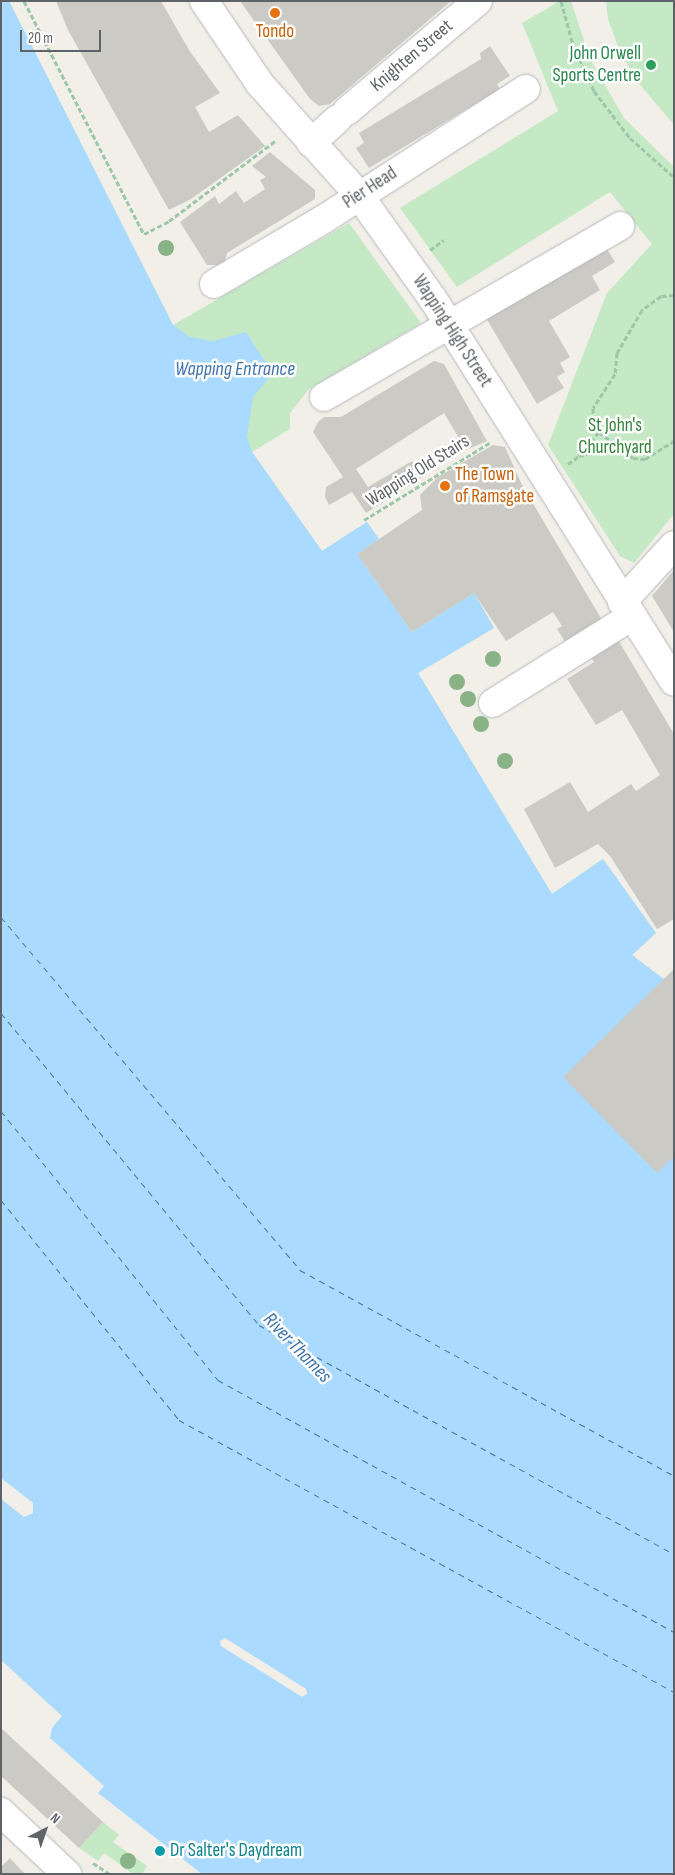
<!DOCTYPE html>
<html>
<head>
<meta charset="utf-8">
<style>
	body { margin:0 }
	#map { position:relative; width:675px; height:1875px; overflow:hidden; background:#f1efe8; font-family:"Sofia Sans Condensed",sans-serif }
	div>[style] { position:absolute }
	.green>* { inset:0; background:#c5e8c5 }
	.water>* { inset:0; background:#aadaff }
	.pier>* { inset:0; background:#f1efe8 }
	.ferry>* { height:1px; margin-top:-0.5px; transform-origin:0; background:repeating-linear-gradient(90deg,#4174aa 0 6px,transparent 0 11px) }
	.building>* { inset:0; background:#cccac5 }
	.path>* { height:3px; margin-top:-1.5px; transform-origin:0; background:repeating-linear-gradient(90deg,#9cc7a9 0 5px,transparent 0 7.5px) }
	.roads { filter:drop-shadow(0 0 1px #b5b8bc) drop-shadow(0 0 1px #b5b8bc) }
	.minor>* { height:28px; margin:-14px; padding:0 14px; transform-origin:14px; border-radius:14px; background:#fff }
	.trees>* { width:16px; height:16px; margin:-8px; border-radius:50%; background:#89b387 }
	.dots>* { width:14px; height:14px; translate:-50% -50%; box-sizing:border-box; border:2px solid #fff; border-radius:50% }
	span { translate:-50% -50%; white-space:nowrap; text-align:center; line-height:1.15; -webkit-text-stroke:5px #fff; paint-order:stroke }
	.food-label { font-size:19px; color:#c56008 }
	.left { translate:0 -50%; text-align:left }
	.leisure-label { font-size:19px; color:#27864d }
	.right { translate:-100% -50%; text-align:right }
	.street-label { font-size:19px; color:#5f6368 }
	.park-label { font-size:19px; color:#348238 }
	.culture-label { font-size:19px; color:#0d838f }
	.water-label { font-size:20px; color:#4174aa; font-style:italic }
	.frame { position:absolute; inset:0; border:2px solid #5f6368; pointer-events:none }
	.north { position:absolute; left:20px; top:1805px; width:50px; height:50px; -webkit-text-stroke:4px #fff; paint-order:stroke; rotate:41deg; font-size:14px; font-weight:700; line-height:20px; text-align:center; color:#5f6368 }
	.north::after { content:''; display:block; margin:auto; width:18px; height:22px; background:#5f6368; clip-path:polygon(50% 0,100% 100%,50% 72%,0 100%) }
	.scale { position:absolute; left:20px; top:30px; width:81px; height:22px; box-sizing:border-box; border:2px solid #5f6368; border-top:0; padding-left:6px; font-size:15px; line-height:18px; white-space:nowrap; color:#5f6368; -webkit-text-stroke:4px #fff; paint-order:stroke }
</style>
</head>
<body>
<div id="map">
	<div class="green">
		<i style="clip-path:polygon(1px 1px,9px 1px,173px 325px,349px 223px,421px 323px,309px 389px,290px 413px,290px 429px,252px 452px,322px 551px,367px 522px,379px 539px,357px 554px,412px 632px,474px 593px,494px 628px,418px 673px,552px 894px,603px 859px,656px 933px,632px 955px,664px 979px,467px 895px)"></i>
		<i style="clip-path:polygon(560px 1px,571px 1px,590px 59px,624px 118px,674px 167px,674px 514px,634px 563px,620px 556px,548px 445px,607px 293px,652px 244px,610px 192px,457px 287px,400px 208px,558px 111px,522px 23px)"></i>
		<i style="clip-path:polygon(606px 1px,674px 1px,674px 125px,636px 80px,619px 49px,608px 19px)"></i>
		<i style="clip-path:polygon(103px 1822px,119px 1835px,113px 1842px,147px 1866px,142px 1874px,133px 1874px,104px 1853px,98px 1861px,79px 1848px)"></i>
	</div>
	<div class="water">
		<i style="clip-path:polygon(1px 1px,9px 1px,173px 325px,190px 337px,213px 341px,246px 332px,273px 373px,253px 397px,247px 436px,252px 452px,322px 551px,367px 522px,379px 539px,357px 554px,412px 632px,474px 593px,494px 628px,418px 673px,552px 894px,603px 859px,656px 933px,632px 955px,674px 987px,674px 1874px,202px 1874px,98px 1793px,104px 1786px,50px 1738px,52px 1728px,62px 1716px,1px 1660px)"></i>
	</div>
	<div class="pier">
		<i style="clip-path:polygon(1px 1478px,33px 1503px,33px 1513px,24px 1517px,1px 1499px)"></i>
		<i style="clip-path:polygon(225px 1638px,306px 1689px,307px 1694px,302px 1697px,221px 1646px,220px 1641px)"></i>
	</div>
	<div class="ferry">
		<i style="left:1px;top:917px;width:463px;rotate:49.7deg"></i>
		<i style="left:300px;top:1270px;width:427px;rotate:28.8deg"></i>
		<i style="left:1px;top:1013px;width:405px;rotate:50.4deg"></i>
		<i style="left:259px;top:1325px;width:474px;rotate:28.9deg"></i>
		<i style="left:1px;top:1111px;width:346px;rotate:51.1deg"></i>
		<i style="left:218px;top:1380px;width:521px;rotate:28.93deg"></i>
		<i style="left:1px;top:1200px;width:283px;rotate:51deg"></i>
		<i style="left:179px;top:1420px;width:565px;rotate:28.79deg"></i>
	</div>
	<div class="building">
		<i style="clip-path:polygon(56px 1px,161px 1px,189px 50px,220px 93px,195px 107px,209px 132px,238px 115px,265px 146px,191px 199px,169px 210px,68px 30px)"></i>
		<i style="clip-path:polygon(240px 1px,451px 1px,330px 104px,319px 106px,310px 99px)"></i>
		<i style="clip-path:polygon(490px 46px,510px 76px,497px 84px,500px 89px,369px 168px,356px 148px,364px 143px,359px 133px,481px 59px,480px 53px)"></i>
		<i style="clip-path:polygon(270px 152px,315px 190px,315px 199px,227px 253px,225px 261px,220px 265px,207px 265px,180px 222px,215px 196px,219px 204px,236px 191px,244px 203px,265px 189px,260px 180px,266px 177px,252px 166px)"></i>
		<i style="clip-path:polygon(605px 246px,615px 262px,592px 276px,600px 290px,549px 321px,570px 357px,560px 363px,565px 372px,557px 377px,564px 388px,537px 404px,486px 318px)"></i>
		<i style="clip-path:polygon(434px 361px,444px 364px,487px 441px,466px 450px,444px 413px,356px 469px,368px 487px,412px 461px,421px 478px,366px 513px,352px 492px,329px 505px,325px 497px,326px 487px,343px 477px,313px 432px,318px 422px,324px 417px,341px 417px)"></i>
		<i style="clip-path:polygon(493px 445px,505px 447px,522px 485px,605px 625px,569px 648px,557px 629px,562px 626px,553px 612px,506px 641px,474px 593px,412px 632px,357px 554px,422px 510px,420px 495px,438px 477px)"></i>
		<i style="clip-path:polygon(674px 570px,674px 632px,652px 596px)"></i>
		<i style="clip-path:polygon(617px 638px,674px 734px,674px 919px,657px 929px,610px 856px,598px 844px,555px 868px,524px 809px,570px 782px,588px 812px,631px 784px,636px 791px,660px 775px,622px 710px,596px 725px,567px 679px,594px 662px,589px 654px)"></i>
		<i style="clip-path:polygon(674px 969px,674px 1156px,657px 1173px,563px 1077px)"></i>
		<i style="clip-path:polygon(1px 1728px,103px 1822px,79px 1848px,1px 1776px)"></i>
		<i style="clip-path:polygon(10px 1858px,25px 1874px,1px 1874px,1px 1867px)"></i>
	</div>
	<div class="path">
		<i style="left:24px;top:1px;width:262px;rotate:62.8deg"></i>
		<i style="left:144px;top:234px;width:28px;rotate:-27deg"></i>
		<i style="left:169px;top:221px;width:133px;rotate:-37deg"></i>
		<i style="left:561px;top:1px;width:46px;rotate:74.7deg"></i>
		<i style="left:573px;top:45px;width:51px;rotate:65.5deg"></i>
		<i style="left:594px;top:91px;width:59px;rotate:52.5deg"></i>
		<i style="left:630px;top:138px;width:59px;rotate:41.6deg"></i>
		<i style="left:430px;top:250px;width:17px;rotate:-36deg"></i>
		<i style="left:674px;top:295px;width:13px;rotate:176deg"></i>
		<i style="left:661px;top:296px;width:24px;rotate:144deg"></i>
		<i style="left:642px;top:310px;width:50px;rotate:120.2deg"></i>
		<i style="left:617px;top:353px;width:21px;rotate:95deg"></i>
		<i style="left:615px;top:374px;width:40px;rotate:122.9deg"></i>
		<i style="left:593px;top:408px;width:15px;rotate:86deg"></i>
		<i style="left:594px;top:423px;width:10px;rotate:61deg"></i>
		<i style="left:599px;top:432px;width:43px;rotate:37.4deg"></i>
		<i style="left:633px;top:458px;width:12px;rotate:5deg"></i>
		<i style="left:645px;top:459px;width:34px;rotate:-32deg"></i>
		<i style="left:599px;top:432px;width:31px;rotate:130deg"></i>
		<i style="left:579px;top:456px;width:39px;rotate:-12deg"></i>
		<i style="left:568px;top:464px;width:14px;rotate:-36deg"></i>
		<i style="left:364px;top:520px;width:149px;rotate:-31.6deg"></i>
		<i style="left:93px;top:1863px;width:20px;rotate:33deg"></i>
	</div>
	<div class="roads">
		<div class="minor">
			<i style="left:204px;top:1px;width:100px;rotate:56deg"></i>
			<i style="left:260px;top:84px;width:147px;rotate:48.3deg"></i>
			<i style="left:358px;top:194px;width:129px;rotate:54.5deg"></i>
			<i style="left:433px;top:299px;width:452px;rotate:57.8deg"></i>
			<i style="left:347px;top:111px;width:171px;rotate:-40deg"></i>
			<i style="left:311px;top:143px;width:36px;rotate:-42deg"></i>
			<i style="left:214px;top:284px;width:128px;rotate:-30.6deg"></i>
			<i style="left:324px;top:219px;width:240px;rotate:-32.8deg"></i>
			<i style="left:324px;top:397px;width:342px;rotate:-30deg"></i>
			<i style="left:622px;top:602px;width:77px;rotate:-47.6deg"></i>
			<i style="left:493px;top:703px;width:164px;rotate:-32deg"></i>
			<i style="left:1px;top:1812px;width:91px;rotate:43.2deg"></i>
		</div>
	</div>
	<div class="trees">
		<i style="left:166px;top:248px"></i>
		<i style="left:493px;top:659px"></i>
		<i style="left:457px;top:682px"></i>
		<i style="left:468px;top:699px"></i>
		<i style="left:481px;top:724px"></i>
		<i style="left:505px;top:761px"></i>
		<i style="left:128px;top:1861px"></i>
	</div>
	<div class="dots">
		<i style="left:275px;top:13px;background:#e8710a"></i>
		<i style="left:651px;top:65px;background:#2e9e5b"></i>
		<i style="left:445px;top:486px;background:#e8710a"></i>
		<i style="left:160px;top:1851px;background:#0f9aa8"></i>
	</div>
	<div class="food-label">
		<span style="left:275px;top:32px">Tondo</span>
		<span class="left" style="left:455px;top:486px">The Town<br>of Ramsgate</span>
	</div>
	<div class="leisure-label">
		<span class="right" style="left:641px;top:65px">John Orwell<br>Sports Centre</span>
	</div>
	<div class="street-label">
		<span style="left:412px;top:56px;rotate:-40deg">Knighten Street</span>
		<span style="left:370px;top:188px;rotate:-33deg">Pier Head</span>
		<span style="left:452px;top:331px;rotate:57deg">Wapping High Street</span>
		<span style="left:418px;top:471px;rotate:-32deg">Wapping Old Stairs</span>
	</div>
	<div class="park-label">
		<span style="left:615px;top:437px">St John's<br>Churchyard</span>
	</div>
	<div class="culture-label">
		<span class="left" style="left:170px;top:1851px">Dr Salter's Daydream</span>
	</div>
	<div class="water-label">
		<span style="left:235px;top:369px">Wapping Entrance</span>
		<span style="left:297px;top:1348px;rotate:46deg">River Thames</span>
	</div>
	<div class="frame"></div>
	<div class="north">N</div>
	<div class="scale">20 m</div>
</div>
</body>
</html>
